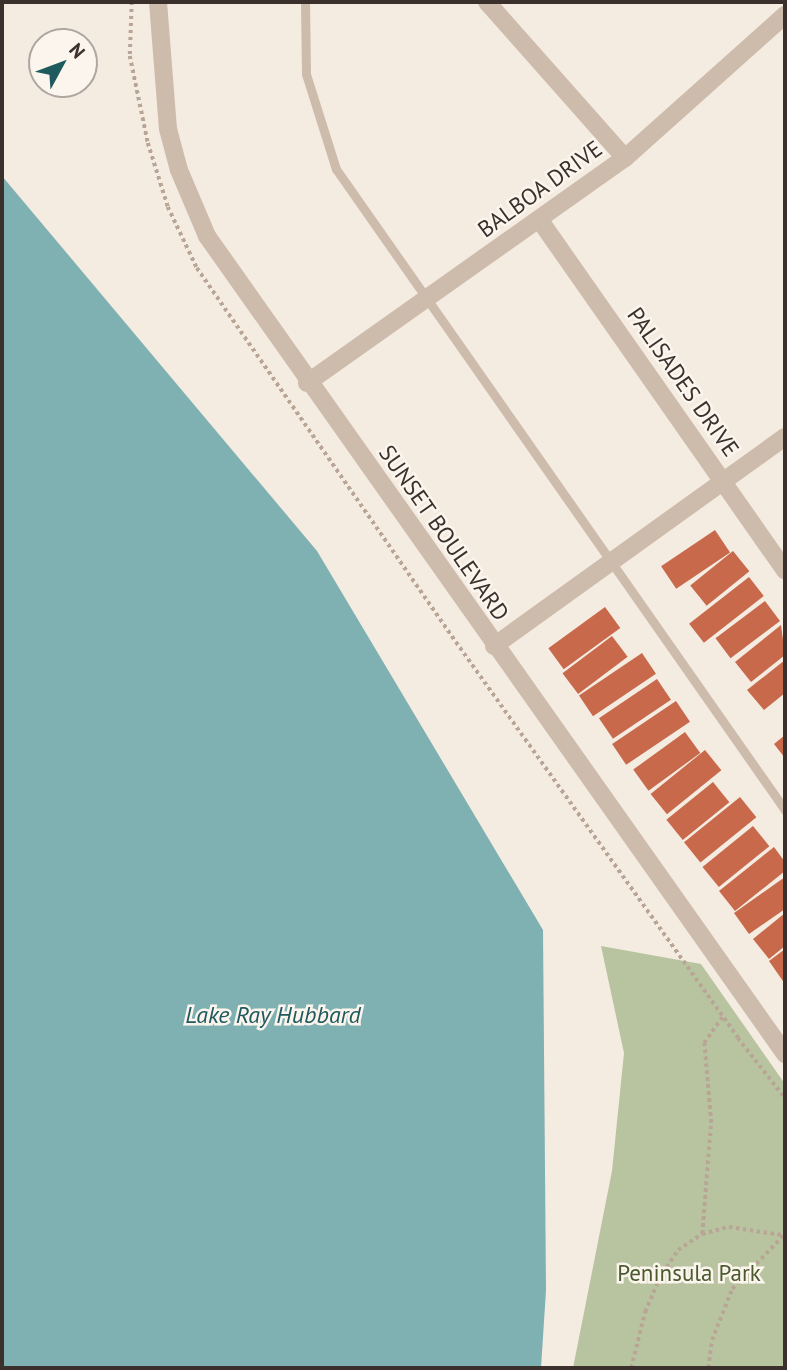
<!DOCTYPE html>
<html>
<head>
<meta charset="utf-8">
<style>
	body { margin:0 }
	#map { position:relative; width:787px; height:1370px; overflow:hidden; background:#f4ebe1; font-family:"PT Sans",sans-serif }
	div>[style] { position:absolute }
	.green>* { inset:0; background:#b8c4a0 }
	.water>* { inset:0; background:#7fb0b2 }
	.building>* { inset:0; background:#c8694b; transform-origin:0 0 }
	.path>* { height:3.5px; margin-top:-1.75px; transform-origin:0; background:repeating-linear-gradient(90deg,#b9a596 0 3.5px,transparent 0 7px) }
	.lane>* { height:9px; margin:-4.5px; padding:0 4.5px; transform-origin:4.5px; border-radius:4.5px; background:#cdbbac }
	.street>* { height:18px; margin:-9px; padding:0 9px; transform-origin:9px; border-radius:9px; background:#cdbbac }
	span { translate:-50% -50%; white-space:nowrap; text-align:center; line-height:1.15; -webkit-text-stroke:5px #fbf5ee; paint-order:stroke }
	.street-label { font-size:23px; color:#3b302b }
	.park-label { font-size:23px; color:#4a5a2e }
	.water-label { font-size:24px; color:#1f5a5e; font-style:italic }
	.frame { position:absolute; inset:0; border:4px solid #3b302b; pointer-events:none }
	.north { position:absolute; left:28px; top:28px; width:70px; height:70px; box-sizing:border-box; background:#fbf5ee; border:2px solid #aea6a0; border-radius:50%; rotate:49deg; font-size:19px; font-weight:700; line-height:28px; text-align:center; color:#3b302b }
	.north::after { content:''; display:block; margin:auto; width:24px; height:32px; background:#1f5a5e; clip-path:polygon(50% 0,100% 100%,50% 72%,0 100%) }
</style>
</head>
<body>
<div id="map">
	<div class="green">
		<i style="clip-path:polygon(601px 946px,701px 964px,785px 1084px,785px 1368px,573px 1368px,612px 1171px,624px 1053px)"></i>
	</div>
	<div class="water">
		<i style="clip-path:polygon(2px 176px,317px 551px,543px 930px,546px 1290px,541px 1368px,2px 1368px)"></i>
	</div>
	<div class="building">
		<i style="left:715px;top:530px;width:27px;height:65px;rotate:56deg"></i>
		<i style="left:733px;top:551px;width:26px;height:55px;rotate:51deg"></i>
		<i style="left:749px;top:577px;width:24px;height:76px;rotate:52deg"></i>
		<i style="left:765px;top:601px;width:25px;height:62px;rotate:53deg"></i>
		<i style="left:605px;top:607px;width:26px;height:70px;rotate:54deg"></i>
		<i style="clip-path:polygon(781px 625px,785px 655px,751px 682px,735px 662px)"></i>
		<i style="left:612px;top:636px;width:26px;height:62px;rotate:53deg"></i>
		<i style="left:642px;top:653px;width:25px;height:76px;rotate:56deg"></i>
		<i style="clip-path:polygon(785px 660px,785px 693px,764px 710px,747px 690px)"></i>
		<i style="left:657px;top:679px;width:25px;height:70px;rotate:56deg"></i>
		<i style="left:676px;top:701px;width:25px;height:77px;rotate:56deg"></i>
		<i style="left:685px;top:732px;width:26px;height:64px;rotate:54deg"></i>
		<i style="clip-path:polygon(785px 735px,785px 758px,774px 744px)"></i>
		<i style="left:705px;top:750px;width:26px;height:70px;rotate:51deg"></i>
		<i style="left:713px;top:782px;width:26px;height:60px;rotate:51deg"></i>
		<i style="left:740px;top:797px;width:26px;height:72px;rotate:51deg"></i>
		<i style="left:753px;top:826px;width:26px;height:65px;rotate:51deg"></i>
		<i style="clip-path:polygon(774px 847px,785px 862px,785px 871px,735px 911px,719px 891px)"></i>
		<i style="clip-path:polygon(785px 877px,785px 909px,749px 934px,734px 913px)"></i>
		<i style="clip-path:polygon(785px 913px,785px 946px,769px 959px,753px 939px)"></i>
		<i style="clip-path:polygon(785px 949px,785px 984px,769px 961px)"></i>
	</div>
	<div class="path">
		<i style="left:132px;top:2px;width:54px;rotate:92.1deg"></i>
		<i style="left:130px;top:56px;width:89px;rotate:78.3deg"></i>
		<i style="left:148px;top:143px;width:67px;rotate:72.6deg"></i>
		<i style="left:168px;top:207px;width:68px;rotate:64.6deg"></i>
		<i style="left:197px;top:268px;width:455px;rotate:55.3deg"></i>
		<i style="left:456px;top:642px;width:486px;rotate:54.5deg"></i>
		<i style="left:738px;top:1038px;width:76px;rotate:51.9deg"></i>
		<i style="left:702px;top:1234px;width:111px;rotate:-85.4deg"></i>
		<i style="left:711px;top:1123px;width:80px;rotate:-95deg"></i>
		<i style="left:704px;top:1043px;width:32px;rotate:-55deg"></i>
		<i style="left:631px;top:1368px;width:58px;rotate:-76deg"></i>
		<i style="left:645px;top:1312px;width:36px;rotate:-67deg"></i>
		<i style="left:659px;top:1279px;width:35px;rotate:-57deg"></i>
		<i style="left:678px;top:1250px;width:29px;rotate:-34deg"></i>
		<i style="left:702px;top:1234px;width:28px;rotate:-15deg"></i>
		<i style="left:729px;top:1227px;width:54px;rotate:8.6deg"></i>
		<i style="left:708px;top:1368px;width:28px;rotate:-82deg"></i>
		<i style="left:712px;top:1340px;width:55px;rotate:-68.6deg"></i>
		<i style="left:732px;top:1289px;width:76px;rotate:-46.1deg"></i>
	</div>
	<div class="lane">
		<i style="left:305px;top:2px;width:72px;rotate:89.2deg"></i>
		<i style="left:306px;top:74px;width:100px;rotate:72.5deg"></i>
		<i style="left:336px;top:169px;width:783px;rotate:54.99deg"></i>
	</div>
	<div class="street">
		<i style="left:158px;top:2px;width:127px;rotate:85.5deg"></i>
		<i style="left:168px;top:129px;width:42px;rotate:75deg"></i>
		<i style="left:179px;top:170px;width:72px;rotate:67deg"></i>
		<i style="left:207px;top:236px;width:1002px;rotate:54.75deg"></i>
		<i style="left:487px;top:2px;width:208px;rotate:48.5deg"></i>
		<i style="left:541px;top:222px;width:426px;rotate:55deg"></i>
		<i style="left:307px;top:383px;width:390px;rotate:-35.3deg"></i>
		<i style="left:625px;top:158px;width:215px;rotate:-41.8deg"></i>
		<i style="left:494px;top:646px;width:358px;rotate:-35.7deg"></i>
	</div>
	<div class="street-label">
		<span style="left:540px;top:189px;rotate:-36deg">BALBOA DRIVE</span>
		<span style="left:683px;top:382px;rotate:55deg">PALISADES DRIVE</span>
		<span style="left:444px;top:533px;rotate:55deg">SUNSET BOULEVARD</span>
	</div>
	<div class="park-label">
		<span style="left:689px;top:1273px">Peninsula Park</span>
	</div>
	<div class="water-label">
		<span style="left:273px;top:1015px">Lake Ray Hubbard</span>
	</div>
	<div class="frame"></div>
	<div class="north">N</div>
</div>
</body>
</html>
